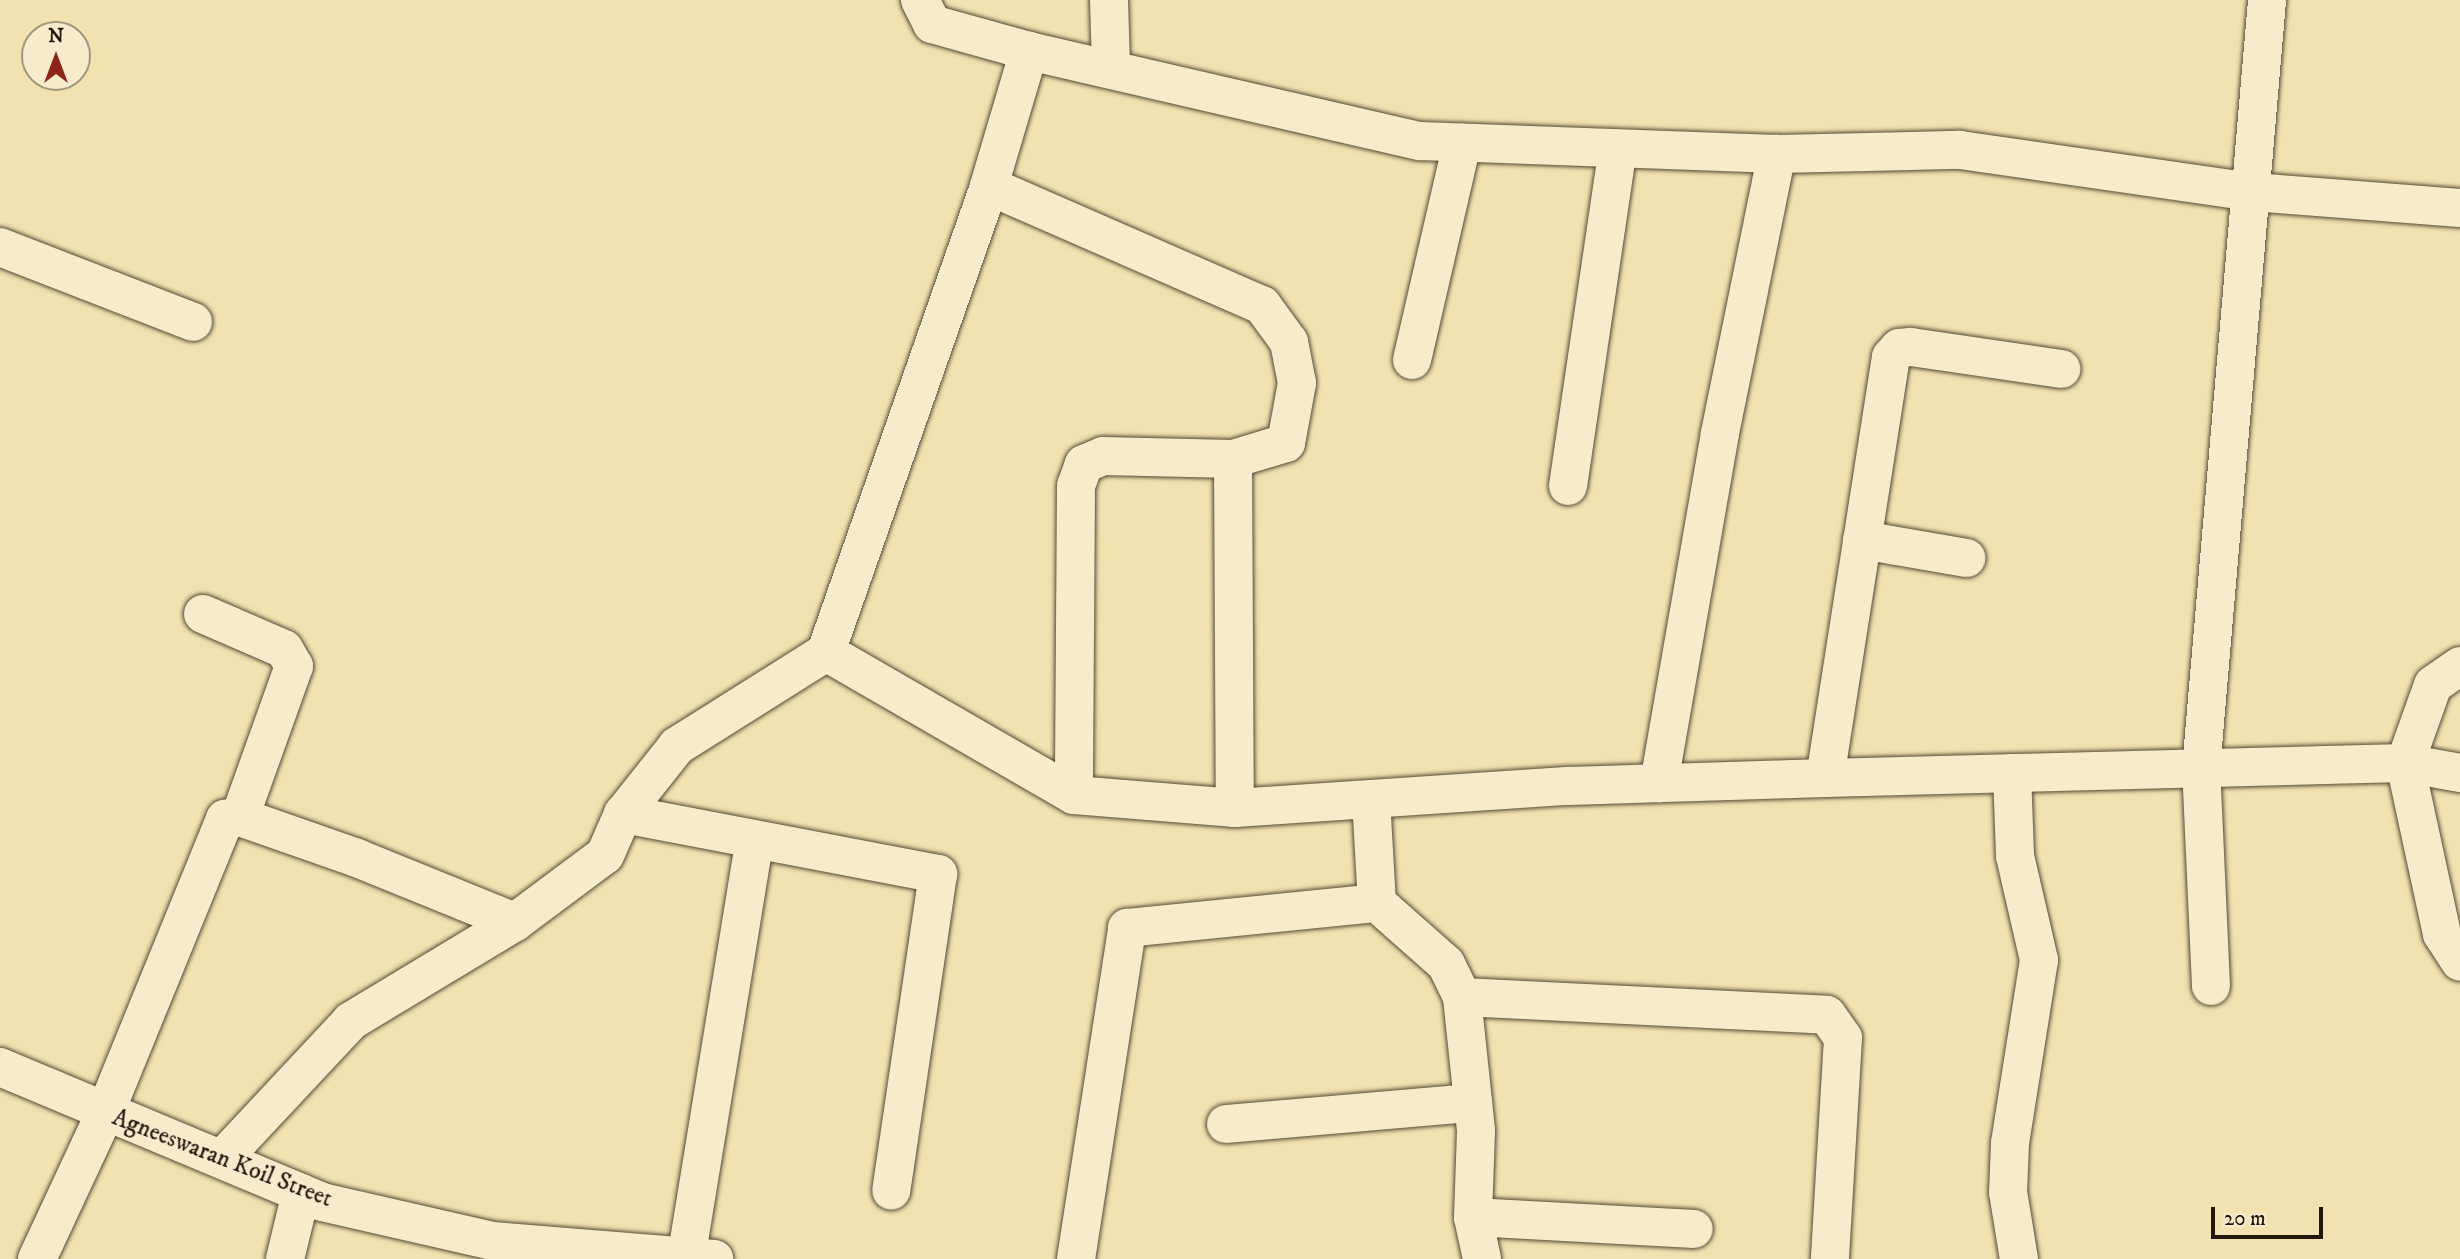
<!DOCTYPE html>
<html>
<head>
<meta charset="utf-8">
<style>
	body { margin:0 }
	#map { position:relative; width:2460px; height:1259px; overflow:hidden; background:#f1e2b0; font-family:"IM FELL DW Pica",serif }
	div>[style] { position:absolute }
	.roads { filter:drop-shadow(0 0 2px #564a36) drop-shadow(0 0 2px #564a36) }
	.minor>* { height:38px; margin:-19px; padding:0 19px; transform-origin:19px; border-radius:19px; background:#f6eccc }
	span { translate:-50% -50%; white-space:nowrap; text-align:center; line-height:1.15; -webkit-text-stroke:5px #f6eccc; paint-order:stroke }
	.street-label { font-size:24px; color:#22170e }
	.north { position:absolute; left:21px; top:21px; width:70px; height:70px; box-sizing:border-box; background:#f6eccc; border:2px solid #a19780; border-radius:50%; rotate:0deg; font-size:19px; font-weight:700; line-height:28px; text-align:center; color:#22170e }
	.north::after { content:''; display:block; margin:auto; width:24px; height:32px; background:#8f2418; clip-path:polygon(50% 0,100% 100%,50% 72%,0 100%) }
	.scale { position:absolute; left:2211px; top:1207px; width:112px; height:32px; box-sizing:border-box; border:4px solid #22170e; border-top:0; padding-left:9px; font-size:21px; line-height:24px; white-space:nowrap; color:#22170e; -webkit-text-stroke:5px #f6eccc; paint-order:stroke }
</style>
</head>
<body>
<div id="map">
	<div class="roads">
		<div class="minor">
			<i style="left:920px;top:0;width:27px;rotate:63deg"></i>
			<i style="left:932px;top:24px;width:101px;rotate:15.6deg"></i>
			<i style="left:1029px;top:51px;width:401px;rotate:13deg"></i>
			<i style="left:1420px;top:141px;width:357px;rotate:2.1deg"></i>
			<i style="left:1777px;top:154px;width:183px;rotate:-1.3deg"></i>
			<i style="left:1960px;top:150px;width:295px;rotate:8.2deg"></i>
			<i style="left:2252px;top:192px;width:209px;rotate:4.4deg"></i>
			<i style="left:1109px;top:0;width:66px;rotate:88.3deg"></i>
			<i style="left:989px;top:186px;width:298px;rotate:23.6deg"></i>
			<i style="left:1262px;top:305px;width:46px;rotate:53.9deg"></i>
			<i style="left:1289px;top:342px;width:42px;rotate:79deg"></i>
			<i style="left:1297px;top:383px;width:61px;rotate:100.4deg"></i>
			<i style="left:1286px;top:443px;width:55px;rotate:163.2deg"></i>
			<i style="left:1233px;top:459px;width:130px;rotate:-178.7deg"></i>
			<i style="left:1103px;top:456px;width:21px;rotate:157deg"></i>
			<i style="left:1084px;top:464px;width:23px;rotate:110deg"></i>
			<i style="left:1076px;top:486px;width:309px;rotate:90.4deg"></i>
			<i style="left:0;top:247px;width:207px;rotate:21.2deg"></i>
			<i style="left:1412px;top:360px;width:223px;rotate:-77deg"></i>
			<i style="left:1233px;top:459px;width:349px;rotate:89.7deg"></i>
			<i style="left:1568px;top:486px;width:341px;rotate:-81.6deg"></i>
			<i style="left:1862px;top:540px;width:106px;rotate:9.8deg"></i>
			<i style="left:203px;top:614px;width:88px;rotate:23.4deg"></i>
			<i style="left:284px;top:649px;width:20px;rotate:60deg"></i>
			<i style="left:294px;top:666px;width:160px;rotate:109.7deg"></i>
			<i style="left:826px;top:652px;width:286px;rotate:30deg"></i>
			<i style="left:1074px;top:795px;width:162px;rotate:4.6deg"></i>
			<i style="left:1235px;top:808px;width:335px;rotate:-3.8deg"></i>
			<i style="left:1569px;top:786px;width:256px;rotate:-1.8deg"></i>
			<i style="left:1825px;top:778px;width:580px;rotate:-1.48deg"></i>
			<i style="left:2405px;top:763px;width:56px;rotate:10.3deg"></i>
			<i style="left:2460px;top:666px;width:33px;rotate:145deg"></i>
			<i style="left:2433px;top:685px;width:83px;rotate:109.7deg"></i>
			<i style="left:2405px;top:763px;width:175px;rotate:77.8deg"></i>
			<i style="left:2442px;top:934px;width:33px;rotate:57deg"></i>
			<i style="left:2012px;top:773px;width:83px;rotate:87.9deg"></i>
			<i style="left:2015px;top:856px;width:107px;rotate:77deg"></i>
			<i style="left:2039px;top:960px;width:185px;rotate:99deg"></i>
			<i style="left:2010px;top:1143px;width:49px;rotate:92.3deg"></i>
			<i style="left:2008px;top:1192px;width:68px;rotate:80.7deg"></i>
			<i style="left:1825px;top:778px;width:426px;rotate:-81.1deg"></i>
			<i style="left:1891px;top:357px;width:12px;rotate:-48deg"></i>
			<i style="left:1899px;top:348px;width:12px;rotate:-5deg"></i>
			<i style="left:1911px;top:347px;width:152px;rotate:8.3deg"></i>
			<i style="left:1659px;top:783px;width:355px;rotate:-80.1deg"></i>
			<i style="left:1720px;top:433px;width:285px;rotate:-78.5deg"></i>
			<i style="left:1371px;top:799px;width:104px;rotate:86.7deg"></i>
			<i style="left:1377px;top:903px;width:92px;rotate:41.5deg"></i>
			<i style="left:1446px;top:964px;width:37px;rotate:64deg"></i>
			<i style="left:1462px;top:997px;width:135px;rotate:84deg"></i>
			<i style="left:1476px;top:1131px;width:86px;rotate:92deg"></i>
			<i style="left:1473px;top:1217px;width:43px;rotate:77.9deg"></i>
			<i style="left:623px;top:814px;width:321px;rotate:10.8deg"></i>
			<i style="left:938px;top:874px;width:320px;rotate:98.4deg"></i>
			<i style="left:2211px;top:986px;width:217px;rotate:-92.6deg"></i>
			<i style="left:2201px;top:769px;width:772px;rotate:-85.09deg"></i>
			<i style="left:1462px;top:997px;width:365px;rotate:2.8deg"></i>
			<i style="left:1827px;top:1015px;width:28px;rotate:55deg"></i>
			<i style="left:1843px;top:1038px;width:221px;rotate:93.4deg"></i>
			<i style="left:0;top:1067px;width:349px;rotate:22.7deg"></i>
			<i style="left:322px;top:1202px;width:174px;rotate:12.9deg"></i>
			<i style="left:492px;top:1241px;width:223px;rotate:4.6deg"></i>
			<i style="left:1226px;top:1124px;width:248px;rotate:-4.9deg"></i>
			<i style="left:223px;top:1158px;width:187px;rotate:-46.9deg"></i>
			<i style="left:351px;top:1021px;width:192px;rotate:-31.1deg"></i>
			<i style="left:515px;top:922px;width:112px;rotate:-36.7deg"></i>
			<i style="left:605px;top:855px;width:45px;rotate:-66.3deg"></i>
			<i style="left:623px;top:814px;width:87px;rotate:-51.5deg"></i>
			<i style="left:677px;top:746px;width:176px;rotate:-32.2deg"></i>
			<i style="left:826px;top:652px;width:494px;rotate:-70.7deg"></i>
			<i style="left:989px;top:186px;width:141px;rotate:-73.5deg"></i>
			<i style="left:1473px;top:1217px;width:221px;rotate:3.1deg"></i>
			<i style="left:687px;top:1253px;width:415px;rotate:-80.7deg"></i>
			<i style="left:37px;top:1259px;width:161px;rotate:-65deg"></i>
			<i style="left:105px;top:1113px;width:318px;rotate:-67.8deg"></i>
			<i style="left:225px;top:819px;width:15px;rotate:-8deg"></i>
			<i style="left:240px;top:817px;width:124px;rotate:19.3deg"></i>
			<i style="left:357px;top:858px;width:170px;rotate:22.1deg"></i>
			<i style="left:285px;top:1259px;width:68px;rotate:-76.4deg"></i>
			<i style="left:1076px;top:1259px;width:335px;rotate:-81.2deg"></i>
			<i style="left:1127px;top:928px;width:251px;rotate:-5.7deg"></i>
		</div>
	</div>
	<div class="street-label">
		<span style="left:222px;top:1159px;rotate:21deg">Agneeswaran Koil Street</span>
	</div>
	<div class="north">N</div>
	<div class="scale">20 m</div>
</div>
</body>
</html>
